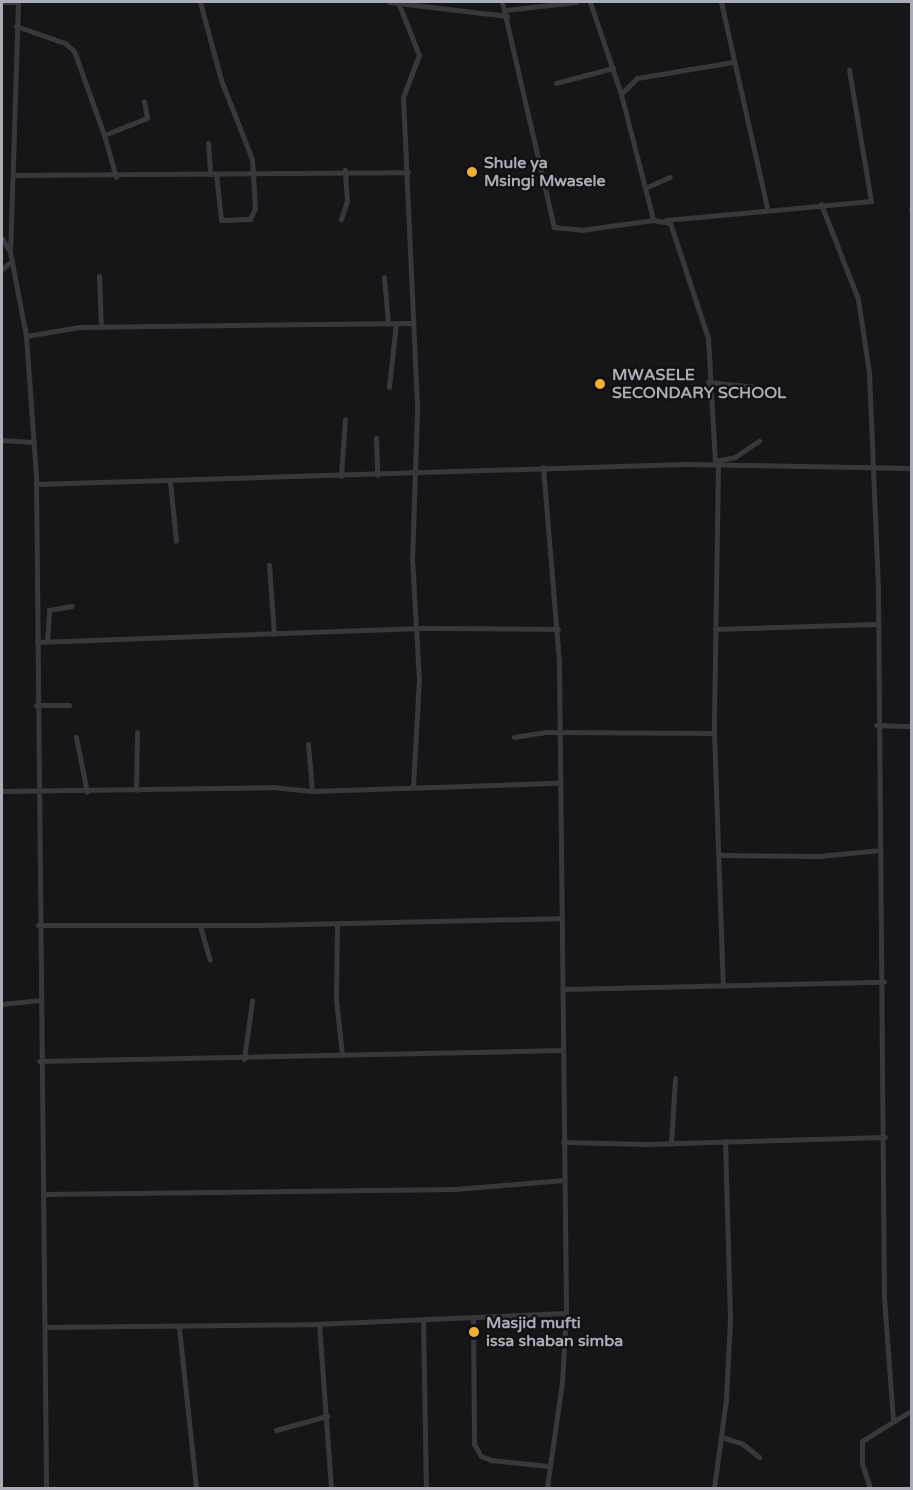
<!DOCTYPE html>
<html>
<head>
<meta charset="utf-8">
<style>
	body { margin:0 }
	#map { position:relative; width:913px; height:1490px; overflow:hidden; background:#161618; font-family:"Varela Round",sans-serif }
	div>[style] { position:absolute }
	.minor>* { height:5px; margin:-2.5px; padding:0 2.5px; transform-origin:2.5px; border-radius:2.5px; background:#37383d }
	.dots>* { width:16px; height:16px; translate:-50% -50%; box-sizing:border-box; border:3px solid #111113; border-radius:50% }
	span { translate:-50% -50%; white-space:nowrap; text-align:center; line-height:1.15; -webkit-text-stroke:4.5px #111113; paint-order:stroke }
	.poi-label { font-size:16px; color:#a8adb8; font-weight:700 }
	.left { translate:0 -50%; text-align:left }
	.frame { position:absolute; inset:0; border:3px solid #a8adb8; pointer-events:none }
</style>
</head>
<body>
<div id="map">
	<div class="minor">
		<i style="left:2px;top:2px;width:13px"></i>
		<i style="left:18px;top:2px;width:250px;rotate:91.8deg"></i>
		<i style="left:10px;top:252px;width:86px;rotate:79.2deg"></i>
		<i style="left:26px;top:336px;width:140px;rotate:85.9deg"></i>
		<i style="left:36px;top:476px;width:1012px;rotate:89.43deg"></i>
		<i style="left:200px;top:2px;width:81px;rotate:74.9deg"></i>
		<i style="left:221px;top:80px;width:85px;rotate:68.6deg"></i>
		<i style="left:252px;top:159px;width:49px;rotate:86.5deg"></i>
		<i style="left:255px;top:208px;width:12px;rotate:114deg"></i>
		<i style="left:250px;top:219px;width:29px;rotate:178deg"></i>
		<i style="left:221px;top:220px;width:46px;rotate:-96.2deg"></i>
		<i style="left:389px;top:2px;width:119px;rotate:6.8deg"></i>
		<i style="left:398px;top:2px;width:57px;rotate:68.4deg"></i>
		<i style="left:419px;top:55px;width:45px;rotate:110.9deg"></i>
		<i style="left:403px;top:97px;width:314px;rotate:87.4deg"></i>
		<i style="left:417px;top:411px;width:147px;rotate:91.9deg"></i>
		<i style="left:412px;top:558px;width:121px;rotate:86.7deg"></i>
		<i style="left:419px;top:679px;width:106px;rotate:93.2deg"></i>
		<i style="left:502px;top:2px;width:231px;rotate:77deg"></i>
		<i style="left:554px;top:227px;width:27px;rotate:6deg"></i>
		<i style="left:581px;top:230px;width:73px;rotate:-7.9deg"></i>
		<i style="left:653px;top:220px;width:17px;rotate:10deg"></i>
		<i style="left:670px;top:223px;width:121px;rotate:71.7deg"></i>
		<i style="left:708px;top:338px;width:127px;rotate:86.8deg"></i>
		<i style="left:590px;top:2px;width:97px;rotate:71.4deg"></i>
		<i style="left:621px;top:94px;width:130px;rotate:75.7deg"></i>
		<i style="left:721px;top:2px;width:210px;rotate:77.4deg"></i>
		<i style="left:505px;top:10px;width:72px;rotate:-6.3deg"></i>
		<i style="left:16px;top:26px;width:52px;rotate:19.1deg"></i>
		<i style="left:65px;top:43px;width:12px;rotate:42deg"></i>
		<i style="left:74px;top:51px;width:89px;rotate:70.3deg"></i>
		<i style="left:556px;top:83px;width:59px;rotate:-14.7deg"></i>
		<i style="left:621px;top:94px;width:23px;rotate:-45deg"></i>
		<i style="left:637px;top:78px;width:97px;rotate:-9.5deg"></i>
		<i style="left:208px;top:143px;width:31px;rotate:86deg"></i>
		<i style="left:15px;top:175px;width:393px;rotate:-0.4deg"></i>
		<i style="left:116px;top:177px;width:44px;rotate:-105.9deg"></i>
		<i style="left:104px;top:135px;width:46px;rotate:-21.6deg"></i>
		<i style="left:147px;top:118px;width:17px;rotate:-100deg"></i>
		<i style="left:645px;top:188px;width:27px;rotate:-24deg"></i>
		<i style="left:821px;top:204px;width:102px;rotate:68.7deg"></i>
		<i style="left:858px;top:299px;width:75px;rotate:81.5deg"></i>
		<i style="left:869px;top:373px;width:214px;rotate:87.6deg"></i>
		<i style="left:878px;top:587px;width:711px;rotate:89.52deg"></i>
		<i style="left:884px;top:1298px;width:122px;rotate:85.8deg"></i>
		<i style="left:911px;top:208px;width:1px"></i>
		<i style="left:341px;top:219px;width:19px;rotate:-72deg"></i>
		<i style="left:347px;top:201px;width:31px;rotate:-94deg"></i>
		<i style="left:666px;top:220px;width:206px;rotate:-5.3deg"></i>
		<i style="left:871px;top:201px;width:133px;rotate:-99.5deg"></i>
		<i style="left:2px;top:238px;width:16px;rotate:60deg"></i>
		<i style="left:2px;top:269px;width:13px;rotate:-39deg"></i>
		<i style="left:99px;top:276px;width:51px;rotate:87.8deg"></i>
		<i style="left:384px;top:277px;width:47px;rotate:85.1deg"></i>
		<i style="left:26px;top:336px;width:54px;rotate:-9.6deg"></i>
		<i style="left:79px;top:327px;width:333px;rotate:-0.7deg"></i>
		<i style="left:708px;top:382px;width:48px;rotate:5.9deg"></i>
		<i style="left:389px;top:387px;width:64px;rotate:-83.8deg"></i>
		<i style="left:376px;top:438px;width:37px;rotate:88deg"></i>
		<i style="left:2px;top:440px;width:30px;rotate:4deg"></i>
		<i style="left:715px;top:461px;width:20px;rotate:-11deg"></i>
		<i style="left:735px;top:457px;width:29px;rotate:-34deg"></i>
		<i style="left:718px;top:465px;width:268px;rotate:90.9deg"></i>
		<i style="left:714px;top:733px;width:253px;rotate:88deg"></i>
		<i style="left:543px;top:467px;width:197px;rotate:85.3deg"></i>
		<i style="left:559px;top:663px;width:650px;rotate:89.38deg"></i>
		<i style="left:566px;top:1313px;width:69px;rotate:93.3deg"></i>
		<i style="left:562px;top:1382px;width:107px;rotate:98.1deg"></i>
		<i style="left:341px;top:476px;width:57px;rotate:-86deg"></i>
		<i style="left:170px;top:481px;width:60px;rotate:84.3deg"></i>
		<i style="left:36px;top:484px;width:649px;rotate:-1.77deg"></i>
		<i style="left:685px;top:464px;width:227px;rotate:1deg"></i>
		<i style="left:269px;top:565px;width:69px;rotate:85.9deg"></i>
		<i style="left:715px;top:629px;width:161px;rotate:-1.8deg"></i>
		<i style="left:37px;top:642px;width:391px;rotate:-2.1deg"></i>
		<i style="left:428px;top:628px;width:130px;rotate:0.4deg"></i>
		<i style="left:47px;top:642px;width:32px;rotate:-86deg"></i>
		<i style="left:49px;top:610px;width:23px;rotate:-10deg"></i>
		<i style="left:36px;top:705px;width:33px"></i>
		<i style="left:876px;top:725px;width:36px;rotate:2deg"></i>
		<i style="left:76px;top:737px;width:56px;rotate:78.7deg"></i>
		<i style="left:514px;top:737px;width:32px;rotate:-9deg"></i>
		<i style="left:546px;top:732px;width:168px;rotate:0.3deg"></i>
		<i style="left:308px;top:744px;width:47px;rotate:85.1deg"></i>
		<i style="left:136px;top:790px;width:58px;rotate:-89deg"></i>
		<i style="left:2px;top:791px;width:270px;rotate:-0.8deg"></i>
		<i style="left:272px;top:787px;width:40px;rotate:5.7deg"></i>
		<i style="left:312px;top:791px;width:247px;rotate:-1.9deg"></i>
		<i style="left:721px;top:855px;width:98px;rotate:0.6deg"></i>
		<i style="left:819px;top:856px;width:62px;rotate:-5.5deg"></i>
		<i style="left:337px;top:923px;width:76px;rotate:90.8deg"></i>
		<i style="left:336px;top:999px;width:56px;rotate:83.9deg"></i>
		<i style="left:38px;top:925px;width:222px"></i>
		<i style="left:260px;top:925px;width:300px;rotate:-1.3deg"></i>
		<i style="left:200px;top:926px;width:35px;rotate:74deg"></i>
		<i style="left:565px;top:989px;width:319px;rotate:-1.3deg"></i>
		<i style="left:2px;top:1004px;width:37px;rotate:-6deg"></i>
		<i style="left:244px;top:1059px;width:59px;rotate:-82.1deg"></i>
		<i style="left:39px;top:1061px;width:524px;rotate:-1.2deg"></i>
		<i style="left:563px;top:1142px;width:83px;rotate:1.4deg"></i>
		<i style="left:646px;top:1144px;width:239px;rotate:-1.7deg"></i>
		<i style="left:671px;top:1144px;width:66px;rotate:-86.5deg"></i>
		<i style="left:43px;top:1194px;width:412px;rotate:-0.7deg"></i>
		<i style="left:455px;top:1189px;width:109px;rotate:-4.7deg"></i>
		<i style="left:473px;top:1318px;width:126px;rotate:89.5deg"></i>
		<i style="left:474px;top:1444px;width:14px;rotate:60deg"></i>
		<i style="left:481px;top:1456px;width:11px;rotate:22deg"></i>
		<i style="left:491px;top:1460px;width:58px;rotate:5.9deg"></i>
		<i style="left:423px;top:1320px;width:168px;rotate:89deg"></i>
		<i style="left:319px;top:1324px;width:164px;rotate:85.8deg"></i>
		<i style="left:45px;top:1327px;width:270px;rotate:-0.6deg"></i>
		<i style="left:315px;top:1324px;width:251px;rotate:-2.5deg"></i>
		<i style="left:179px;top:1328px;width:161px;rotate:83.9deg"></i>
		<i style="left:276px;top:1430px;width:53px;rotate:-15.4deg"></i>
		<i style="left:722px;top:1437px;width:22px;rotate:18deg"></i>
		<i style="left:743px;top:1444px;width:21px;rotate:39deg"></i>
		<i style="left:714px;top:1488px;width:90px;rotate:-82.3deg"></i>
		<i style="left:726px;top:1399px;width:80px;rotate:-87.1deg"></i>
		<i style="left:730px;top:1319px;width:178px;rotate:-91.6deg"></i>
		<i style="left:870px;top:1488px;width:26px;rotate:-108deg"></i>
		<i style="left:862px;top:1463px;width:22px;rotate:-90deg"></i>
		<i style="left:862px;top:1441px;width:59px;rotate:-31.8deg"></i>
	</div>
	<div class="dots">
		<i style="left:472px;top:172px;background:#f2b134"></i>
		<i style="left:600px;top:384px;background:#f2b134"></i>
		<i style="left:474px;top:1332px;background:#f2b134"></i>
	</div>
	<div class="poi-label">
		<span class="left" style="left:484px;top:172px">Shule ya<br>Msingi Mwasele</span>
		<span class="left" style="left:612px;top:384px">MWASELE<br>SECONDARY SCHOOL</span>
		<span class="left" style="left:486px;top:1332px">Masjid mufti<br>issa shaban simba</span>
	</div>
	<div class="frame"></div>
</div>
</body>
</html>
